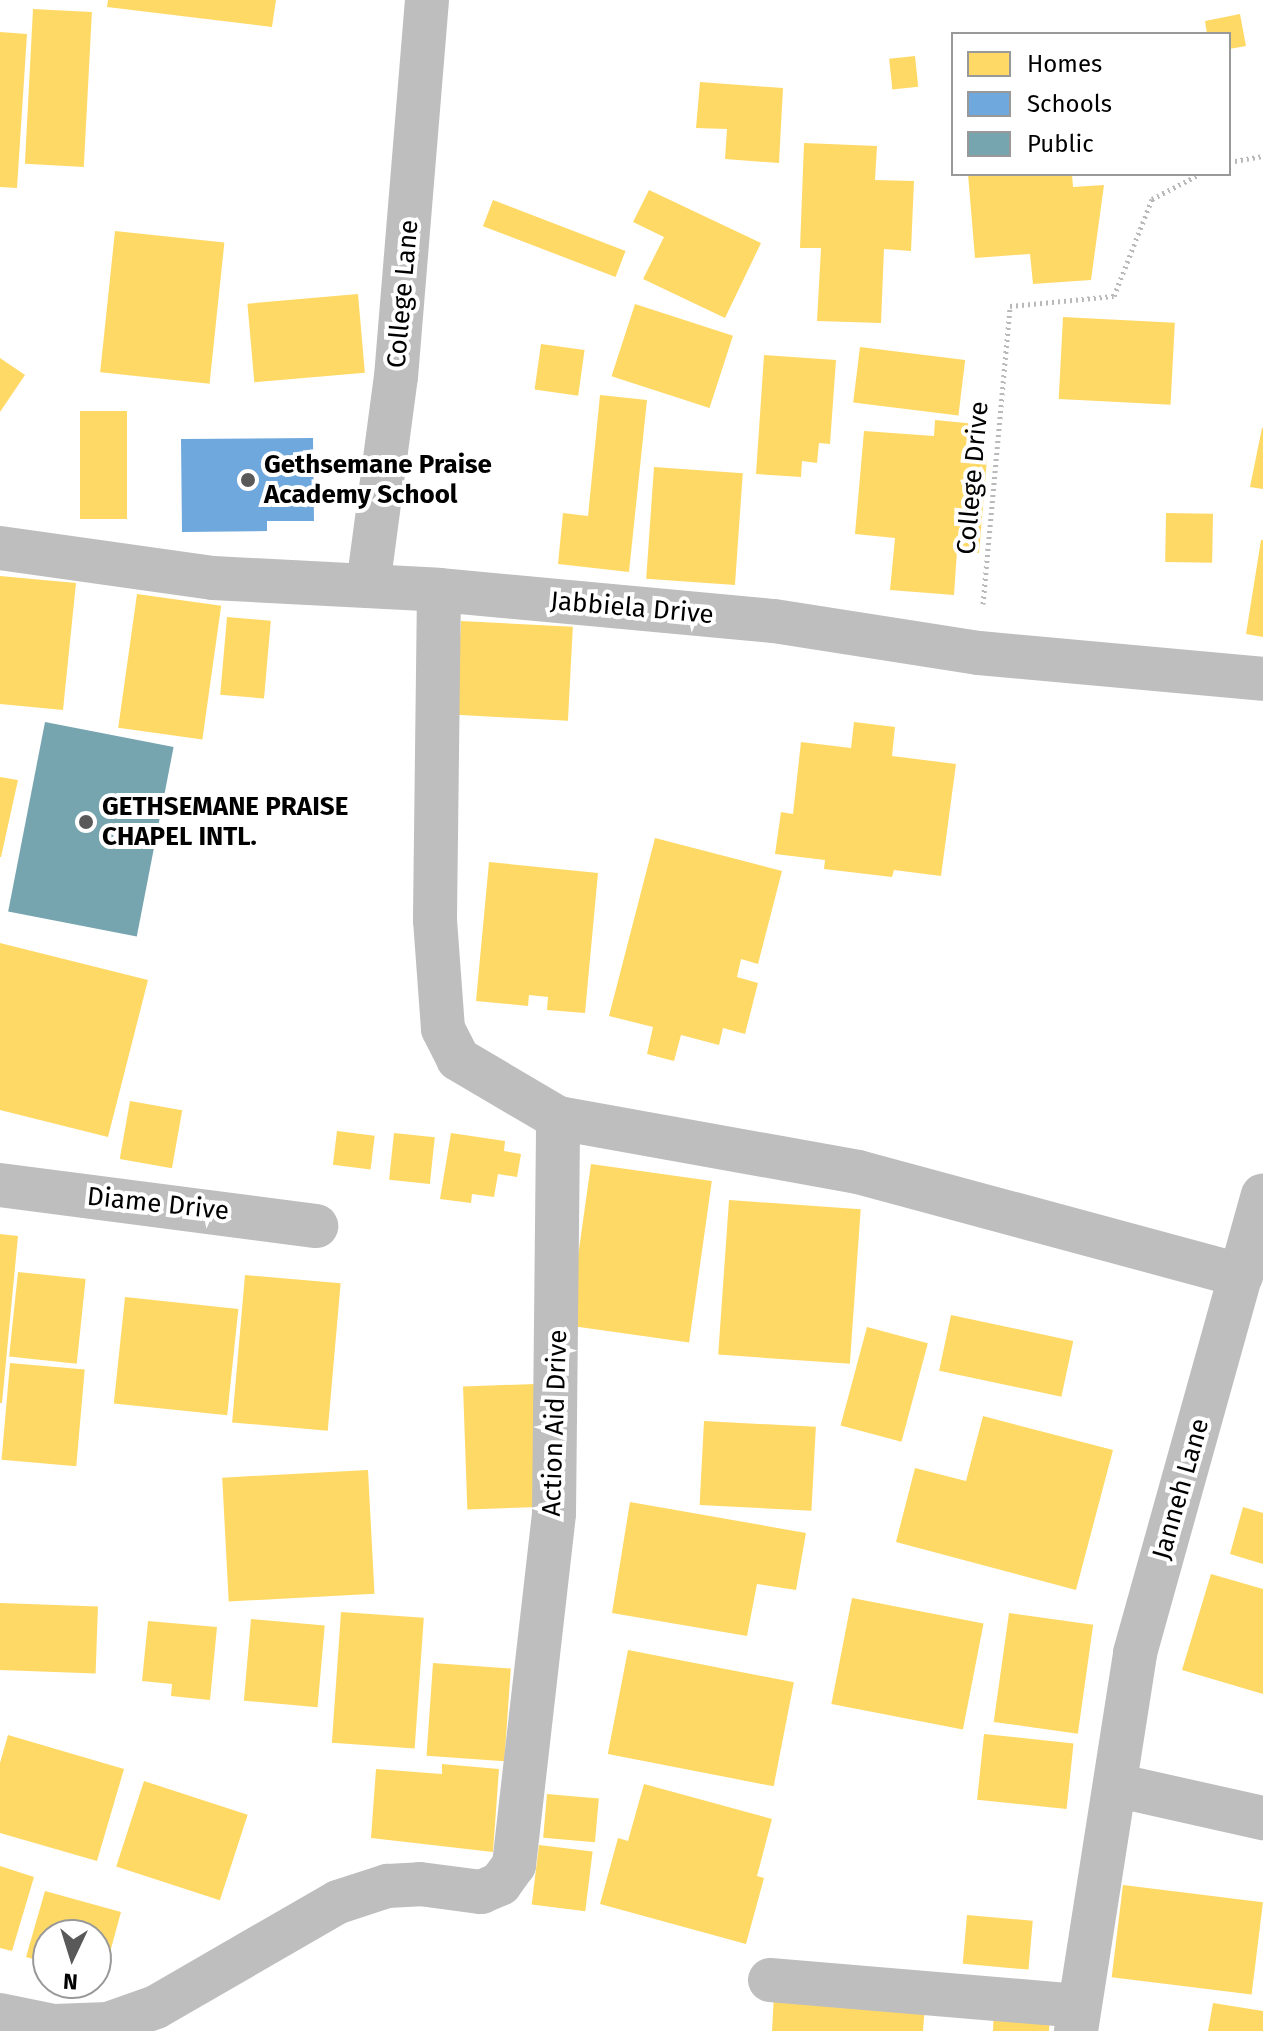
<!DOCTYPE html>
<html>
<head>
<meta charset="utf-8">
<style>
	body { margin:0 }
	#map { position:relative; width:1263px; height:2031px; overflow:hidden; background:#fff; font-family:"Fira Sans",sans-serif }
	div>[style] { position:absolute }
	.homes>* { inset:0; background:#ffd966; transform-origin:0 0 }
	.schools>* { inset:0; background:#6fa8dc }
	.public>* { inset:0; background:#76a5af; transform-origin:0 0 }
	.path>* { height:5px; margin-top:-2.5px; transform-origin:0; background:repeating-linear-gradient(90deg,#b9b9b9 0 2px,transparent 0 6px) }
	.minor>* { height:44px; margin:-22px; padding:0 22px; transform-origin:22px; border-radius:22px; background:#bebebe }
	.dots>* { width:22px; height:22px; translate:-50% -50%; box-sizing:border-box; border:4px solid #fff; border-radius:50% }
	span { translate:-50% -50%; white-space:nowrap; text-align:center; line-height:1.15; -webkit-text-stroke:8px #fff; paint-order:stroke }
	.street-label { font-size:26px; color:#000 }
	.poi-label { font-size:26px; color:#000; font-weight:700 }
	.left { translate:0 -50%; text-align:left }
	.legend { position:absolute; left:951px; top:32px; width:280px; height:144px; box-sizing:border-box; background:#fff; border:2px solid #999; margin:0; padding:10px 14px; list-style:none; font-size:24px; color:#000 }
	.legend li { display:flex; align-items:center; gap:16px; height:40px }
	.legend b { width:40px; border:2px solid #999 }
	.north { position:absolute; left:32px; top:1919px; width:80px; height:80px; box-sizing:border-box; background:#fff; border:2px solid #999; border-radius:50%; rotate:184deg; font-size:22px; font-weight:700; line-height:32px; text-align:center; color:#000 }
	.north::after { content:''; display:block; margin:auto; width:28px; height:36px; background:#595959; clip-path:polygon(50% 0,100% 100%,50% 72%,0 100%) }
</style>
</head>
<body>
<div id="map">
	<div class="homes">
		<i style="clip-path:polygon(108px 0,276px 0,272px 27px,107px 7px)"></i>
		<i style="left:33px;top:9px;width:59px;height:155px;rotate:3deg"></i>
		<i style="clip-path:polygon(1240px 14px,1246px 46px,1229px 49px,1229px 34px,1207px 34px,1205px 21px)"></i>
		<i style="clip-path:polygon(0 32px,27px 34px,17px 188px,0 187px)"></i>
		<i style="left:915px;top:56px;width:31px;height:26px;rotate:84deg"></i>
		<i style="clip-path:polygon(700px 82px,783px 88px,779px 163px,725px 159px,727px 129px,696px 128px)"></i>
		<i style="clip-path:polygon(804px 143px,877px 146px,875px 180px,914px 181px,911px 251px,884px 249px,881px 323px,817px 321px,821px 248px,800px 248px)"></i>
		<i style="clip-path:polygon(968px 174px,1072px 174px,1073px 187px,1104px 185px,1091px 280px,1033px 284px,1030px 254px,975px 258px)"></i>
		<i style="clip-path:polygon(649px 190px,761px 243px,725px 318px,643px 279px,664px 237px,633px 222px)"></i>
		<i style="left:493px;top:200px;width:142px;height:28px;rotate:21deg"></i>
		<i style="left:115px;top:231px;width:110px;height:142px;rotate:6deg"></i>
		<i style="left:358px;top:294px;width:79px;height:111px;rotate:85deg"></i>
		<i style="left:635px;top:304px;width:103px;height:76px;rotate:18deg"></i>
		<i style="left:1063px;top:317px;width:112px;height:82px;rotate:3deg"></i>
		<i style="left:541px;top:344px;width:44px;height:46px;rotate:8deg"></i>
		<i style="left:860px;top:347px;width:106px;height:56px;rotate:7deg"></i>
		<i style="clip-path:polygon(764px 355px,836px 360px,830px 444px,819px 443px,817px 463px,802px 461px,801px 477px,756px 474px)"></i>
		<i style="clip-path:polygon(0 358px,25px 375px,0 412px)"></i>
		<i style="clip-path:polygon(600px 395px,647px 400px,629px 572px,558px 564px,563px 513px,588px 516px)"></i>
		<i style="left:80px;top:411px;width:47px;height:108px"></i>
		<i style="clip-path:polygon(935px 420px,976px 424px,973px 458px,987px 459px,979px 553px,957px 551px,954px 595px,890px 590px,895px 538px,855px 534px,864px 431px,934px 436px)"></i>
		<i style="clip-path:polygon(1262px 428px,1263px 428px,1263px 489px,1250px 487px)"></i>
		<i style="left:654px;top:467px;width:89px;height:112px;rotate:4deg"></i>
		<i style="left:1166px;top:513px;width:47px;height:49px;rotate:1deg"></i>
		<i style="clip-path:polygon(1261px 540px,1263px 540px,1263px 637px,1246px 634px)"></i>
		<i style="clip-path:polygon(0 576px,76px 583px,63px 710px,0 704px)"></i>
		<i style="left:137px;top:594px;width:85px;height:135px;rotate:8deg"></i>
		<i style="left:227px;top:617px;width:44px;height:78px;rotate:5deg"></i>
		<i style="left:461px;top:621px;width:112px;height:94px;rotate:3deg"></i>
		<i style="clip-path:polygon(854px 722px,895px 727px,892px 756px,956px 764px,941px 876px,894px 870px,892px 877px,824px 869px,825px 860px,775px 854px,781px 812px,793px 814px,801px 742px,851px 748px)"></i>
		<i style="clip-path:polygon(0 777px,18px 780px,1px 857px,0 857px)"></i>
		<i style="clip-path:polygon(655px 838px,782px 871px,758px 964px,741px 959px,737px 977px,758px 983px,745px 1034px,723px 1028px,719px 1045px,681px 1035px,674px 1061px,647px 1054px,653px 1027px,609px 1016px)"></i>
		<i style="clip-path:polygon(489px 862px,598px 873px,585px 1013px,547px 1010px,548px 997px,529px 995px,528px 1006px,476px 1001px)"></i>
		<i style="clip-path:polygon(0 943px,148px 980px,108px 1137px,0 1110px)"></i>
		<i style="left:130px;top:1101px;width:53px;height:59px;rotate:10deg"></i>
		<i style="left:337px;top:1131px;width:38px;height:34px;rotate:7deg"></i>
		<i style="left:394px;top:1133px;width:41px;height:47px;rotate:6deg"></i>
		<i style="clip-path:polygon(451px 1133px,505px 1141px,504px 1151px,521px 1154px,517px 1177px,498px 1174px,494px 1197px,472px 1194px,471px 1203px,440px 1199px)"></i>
		<i style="left:591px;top:1164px;width:122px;height:163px;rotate:8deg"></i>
		<i style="left:729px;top:1200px;width:132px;height:155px;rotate:4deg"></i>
		<i style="clip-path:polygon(0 1234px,18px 1236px,2px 1403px,0 1403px)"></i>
		<i style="left:18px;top:1272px;width:68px;height:85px;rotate:6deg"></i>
		<i style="left:245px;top:1275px;width:96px;height:148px;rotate:5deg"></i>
		<i style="left:125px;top:1297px;width:114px;height:107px;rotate:6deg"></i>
		<i style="left:951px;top:1315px;width:125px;height:57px;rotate:12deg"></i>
		<i style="left:867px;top:1327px;width:63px;height:102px;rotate:15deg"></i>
		<i style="left:10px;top:1363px;width:75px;height:97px;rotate:5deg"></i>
		<i style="left:535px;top:1384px;width:123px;height:72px;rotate:88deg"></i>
		<i style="clip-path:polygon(983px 1416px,1113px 1450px,1076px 1590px,896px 1542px,915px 1468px,966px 1481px)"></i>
		<i style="left:704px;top:1421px;width:112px;height:84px;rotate:3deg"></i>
		<i style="left:368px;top:1470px;width:124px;height:146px;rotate:87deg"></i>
		<i style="clip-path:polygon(630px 1502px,806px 1533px,796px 1590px,757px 1584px,747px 1636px,612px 1613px)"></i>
		<i style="clip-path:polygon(1243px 1507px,1263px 1513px,1263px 1564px,1230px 1554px)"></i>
		<i style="clip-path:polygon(1211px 1574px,1263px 1589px,1263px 1694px,1182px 1670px)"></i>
		<i style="left:852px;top:1598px;width:134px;height:108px;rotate:11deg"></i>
		<i style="left:0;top:1603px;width:98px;height:67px;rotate:2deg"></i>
		<i style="left:341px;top:1612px;width:83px;height:131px;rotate:4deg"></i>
		<i style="left:1009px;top:1613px;width:85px;height:110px;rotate:8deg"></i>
		<i style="left:251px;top:1619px;width:74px;height:82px;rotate:5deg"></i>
		<i style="clip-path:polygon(148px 1621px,217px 1627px,210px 1700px,171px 1696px,172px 1684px,142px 1681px)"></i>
		<i style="left:628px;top:1650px;width:169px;height:106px;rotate:11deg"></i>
		<i style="left:433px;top:1663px;width:78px;height:93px;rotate:4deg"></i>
		<i style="left:984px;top:1734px;width:90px;height:66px;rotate:6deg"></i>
		<i style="clip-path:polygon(8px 1735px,124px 1769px,97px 1861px,0 1833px,0 1763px)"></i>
		<i style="clip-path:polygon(442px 1764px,499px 1769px,493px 1852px,371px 1838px,376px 1769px,442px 1774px)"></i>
		<i style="left:144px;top:1781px;width:109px;height:90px;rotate:18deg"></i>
		<i style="clip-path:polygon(644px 1784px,772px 1819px,757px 1876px,764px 1878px,746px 1944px,600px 1904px,618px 1838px,628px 1841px)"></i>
		<i style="left:547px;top:1794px;width:52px;height:44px;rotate:5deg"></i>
		<i style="left:539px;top:1845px;width:54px;height:60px;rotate:7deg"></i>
		<i style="clip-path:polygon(0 1866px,34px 1877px,12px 1951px,0 1948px)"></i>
		<i style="left:1123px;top:1885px;width:141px;height:93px;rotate:7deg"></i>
		<i style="clip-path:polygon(45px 1891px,121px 1912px,103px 1978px,96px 1976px,96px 1935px,48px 1935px,48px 1963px,26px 1957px)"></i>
		<i style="left:967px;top:1915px;width:66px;height:49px;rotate:5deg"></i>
		<i style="clip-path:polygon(774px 1994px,925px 2005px,923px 2031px,772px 2031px)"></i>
		<i style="clip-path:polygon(1213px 2003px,1263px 2011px,1263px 2031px,1208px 2031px)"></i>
		<i style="clip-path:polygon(994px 2006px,1050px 2010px,1049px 2031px,993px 2031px)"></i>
	</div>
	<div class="schools">
		<i style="clip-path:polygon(313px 438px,314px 521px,267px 521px,267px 531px,182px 532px,181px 439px)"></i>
	</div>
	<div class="public">
		<i style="left:45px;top:722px;width:131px;height:193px;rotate:11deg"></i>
	</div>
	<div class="path">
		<i style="left:1229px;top:162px;width:35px;rotate:-10deg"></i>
		<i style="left:983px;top:604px;width:299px;rotate:-84.8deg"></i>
		<i style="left:1010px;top:306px;width:104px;rotate:-5.5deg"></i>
		<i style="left:1114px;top:296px;width:104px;rotate:-68.6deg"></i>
		<i style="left:1152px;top:199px;width:54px;rotate:-27.5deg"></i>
	</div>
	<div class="minor">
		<i style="left:0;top:548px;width:215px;rotate:8deg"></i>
		<i style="left:213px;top:578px;width:226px;rotate:3deg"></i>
		<i style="left:439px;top:590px;width:336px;rotate:5.3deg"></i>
		<i style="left:774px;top:621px;width:207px;rotate:8.9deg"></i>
		<i style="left:979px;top:653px;width:285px;rotate:5.2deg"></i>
		<i style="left:368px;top:586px;width:211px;rotate:-82.4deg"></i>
		<i style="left:396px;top:377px;width:378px;rotate:-85.3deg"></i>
		<i style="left:439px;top:590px;width:330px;rotate:90.7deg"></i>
		<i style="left:435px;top:920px;width:109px;rotate:85.8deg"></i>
		<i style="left:443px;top:1029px;width:34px;rotate:63deg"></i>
		<i style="left:458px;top:1059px;width:116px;rotate:30.5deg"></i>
		<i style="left:558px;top:1118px;width:305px;rotate:10.2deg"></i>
		<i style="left:858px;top:1172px;width:397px;rotate:15.1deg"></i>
		<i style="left:0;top:1185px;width:319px;rotate:7.4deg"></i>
		<i style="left:1115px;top:1785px;width:152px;rotate:12.6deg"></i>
		<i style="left:770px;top:1980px;width:309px;rotate:4.8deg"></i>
		<i style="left:0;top:2015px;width:55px;rotate:11.5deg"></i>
		<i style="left:54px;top:2026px;width:54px;rotate:-2.1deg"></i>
		<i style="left:108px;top:2024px;width:51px;rotate:-19.5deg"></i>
		<i style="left:156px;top:2007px;width:210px;rotate:-30deg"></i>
		<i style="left:338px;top:1902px;width:52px;rotate:-18.1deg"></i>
		<i style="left:387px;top:1886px;width:33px;rotate:-3deg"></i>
		<i style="left:420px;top:1884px;width:62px;rotate:7.5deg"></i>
		<i style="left:481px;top:1892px;width:21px;rotate:-23deg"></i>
		<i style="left:500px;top:1884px;width:24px;rotate:-54deg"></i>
		<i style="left:514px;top:1865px;width:354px;rotate:-83.5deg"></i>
		<i style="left:554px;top:1513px;width:395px;rotate:-89.4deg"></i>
		<i style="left:1076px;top:2031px;width:383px;rotate:-81.1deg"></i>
		<i style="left:1135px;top:1653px;width:475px;rotate:-74.4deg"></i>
	</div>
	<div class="dots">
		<i style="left:248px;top:480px;background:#595959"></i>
		<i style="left:86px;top:822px;background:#595959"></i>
	</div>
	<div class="street-label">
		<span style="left:403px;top:294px;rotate:-85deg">College Lane</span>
		<span style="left:973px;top:478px;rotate:-85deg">College Drive</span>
		<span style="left:632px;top:608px;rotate:5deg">Jabbiela Drive</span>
		<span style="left:158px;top:1204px;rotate:6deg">Diame Drive</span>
		<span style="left:555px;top:1423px;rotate:-88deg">Action Aid Drive</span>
		<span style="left:1181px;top:1489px;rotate:-74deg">Janneh Lane</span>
	</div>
	<div class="poi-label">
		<span class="left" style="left:264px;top:480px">Gethsemane Praise<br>Academy School</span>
		<span class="left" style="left:102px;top:822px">GETHSEMANE PRAISE<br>CHAPEL INTL.</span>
	</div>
	<ul class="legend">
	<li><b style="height:22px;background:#ffd966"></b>Homes</li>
	<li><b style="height:22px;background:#6fa8dc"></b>Schools</li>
	<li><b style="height:22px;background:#76a5af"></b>Public</li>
	</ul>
	<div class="north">N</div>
</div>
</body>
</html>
